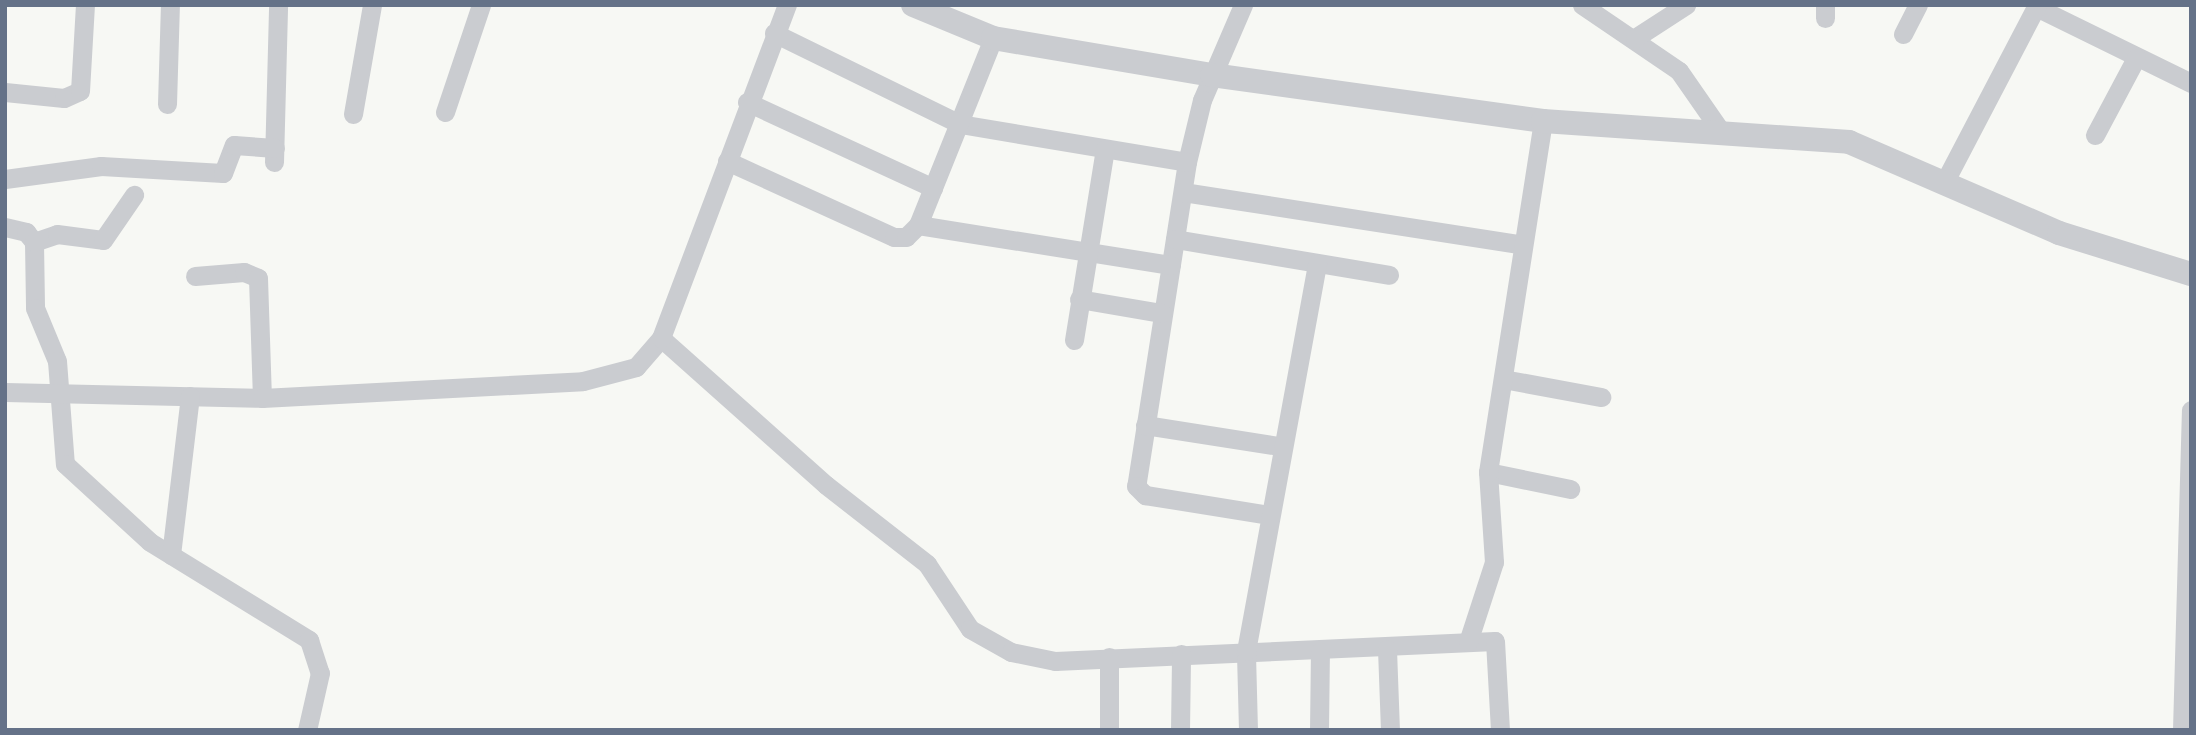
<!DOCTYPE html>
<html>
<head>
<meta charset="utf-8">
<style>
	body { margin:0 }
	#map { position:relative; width:2196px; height:735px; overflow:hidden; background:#f7f8f4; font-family:"Noto Sans",sans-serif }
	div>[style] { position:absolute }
	.minor>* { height:19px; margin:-9.5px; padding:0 9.5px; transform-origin:9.5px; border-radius:9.5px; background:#caccd0 }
	.tertiary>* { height:24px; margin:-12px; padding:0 12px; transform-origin:12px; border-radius:12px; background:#caccd0 }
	span { translate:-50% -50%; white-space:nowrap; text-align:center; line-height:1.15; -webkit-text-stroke:7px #fff; paint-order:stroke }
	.frame { position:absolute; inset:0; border:7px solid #657288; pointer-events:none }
</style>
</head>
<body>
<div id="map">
	<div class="minor">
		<i style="left:1243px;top:5px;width:103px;rotate:113.3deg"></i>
		<i style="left:1202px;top:100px;width:64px;rotate:103.6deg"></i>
		<i style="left:1187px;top:162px;width:328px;rotate:98.9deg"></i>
		<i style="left:1136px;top:486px;width:13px;rotate:45deg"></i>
		<i style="left:1145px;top:495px;width:125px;rotate:9.2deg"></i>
		<i style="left:1582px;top:5px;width:117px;rotate:34.2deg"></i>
		<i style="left:1679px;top:71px;width:72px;rotate:55.2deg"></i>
		<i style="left:2036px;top:7px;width:173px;rotate:26.1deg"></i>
		<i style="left:1825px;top:18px;width:13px;rotate:-90deg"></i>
		<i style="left:774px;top:33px;width:207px;rotate:26.1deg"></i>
		<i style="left:960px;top:124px;width:230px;rotate:9.5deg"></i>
		<i style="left:1903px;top:34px;width:33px;rotate:-63deg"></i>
		<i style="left:1635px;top:38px;width:61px;rotate:-32.9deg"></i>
		<i style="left:5px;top:92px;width:59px;rotate:5.8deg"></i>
		<i style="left:64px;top:98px;width:17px;rotate:-24deg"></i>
		<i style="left:80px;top:91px;width:86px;rotate:-86.7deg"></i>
		<i style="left:747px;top:102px;width:205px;rotate:24.8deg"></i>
		<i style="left:167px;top:104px;width:99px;rotate:-88.3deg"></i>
		<i style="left:445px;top:112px;width:113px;rotate:-71.4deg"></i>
		<i style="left:353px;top:114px;width:111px;rotate:-80.1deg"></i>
		<i style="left:2095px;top:135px;width:87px;rotate:-62deg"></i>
		<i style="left:727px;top:161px;width:183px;rotate:24.5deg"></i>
		<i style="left:894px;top:237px;width:12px"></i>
		<i style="left:906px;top:237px;width:17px;rotate:-45deg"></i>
		<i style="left:918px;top:225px;width:201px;rotate:-68.1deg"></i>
		<i style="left:274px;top:162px;width:157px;rotate:-88.5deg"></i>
		<i style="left:5px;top:179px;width:97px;rotate:-7.7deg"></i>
		<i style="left:101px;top:166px;width:122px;rotate:3.3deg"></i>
		<i style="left:223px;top:173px;width:30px;rotate:-69deg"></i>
		<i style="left:234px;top:145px;width:41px;rotate:4.2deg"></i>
		<i style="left:1945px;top:181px;width:199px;rotate:-62.4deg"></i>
		<i style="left:1183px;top:192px;width:340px;rotate:8.8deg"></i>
		<i style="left:918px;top:225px;width:256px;rotate:9deg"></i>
		<i style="left:5px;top:227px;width:22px;rotate:13deg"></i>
		<i style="left:26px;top:232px;width:13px;rotate:51deg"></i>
		<i style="left:34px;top:242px;width:66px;rotate:89.1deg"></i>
		<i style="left:35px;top:308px;width:57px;rotate:67.5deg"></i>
		<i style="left:57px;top:361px;width:103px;rotate:85.6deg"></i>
		<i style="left:65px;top:464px;width:115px;rotate:42.5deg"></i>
		<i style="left:150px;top:542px;width:187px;rotate:31.6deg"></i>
		<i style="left:309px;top:640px;width:35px;rotate:72deg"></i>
		<i style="left:320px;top:673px;width:58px;rotate:102.8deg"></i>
		<i style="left:1175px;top:239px;width:217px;rotate:9.5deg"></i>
		<i style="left:34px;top:242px;width:24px;rotate:-19deg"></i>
		<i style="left:57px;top:234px;width:46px;rotate:7.4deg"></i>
		<i style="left:103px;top:240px;width:55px;rotate:-55.4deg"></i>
		<i style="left:195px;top:276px;width:49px;rotate:-4.7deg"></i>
		<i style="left:244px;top:272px;width:15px;rotate:23deg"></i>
		<i style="left:258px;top:278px;width:120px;rotate:88.1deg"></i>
		<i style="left:1079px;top:299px;width:84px;rotate:9.6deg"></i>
		<i style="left:661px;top:338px;width:221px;rotate:41.7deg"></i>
		<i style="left:826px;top:485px;width:128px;rotate:38deg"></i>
		<i style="left:927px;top:564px;width:78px;rotate:56.5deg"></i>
		<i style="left:970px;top:629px;width:47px;rotate:29.3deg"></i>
		<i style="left:1011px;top:652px;width:45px;rotate:11.6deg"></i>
		<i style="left:1055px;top:661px;width:440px;rotate:-2.6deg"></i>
		<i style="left:1495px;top:641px;width:89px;rotate:86.8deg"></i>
		<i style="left:1074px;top:340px;width:193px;rotate:-80.8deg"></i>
		<i style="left:1503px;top:379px;width:100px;rotate:10.4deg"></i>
		<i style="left:5px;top:392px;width:257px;rotate:1.3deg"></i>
		<i style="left:262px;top:398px;width:321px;rotate:-3deg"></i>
		<i style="left:583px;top:381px;width:55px;rotate:-14.8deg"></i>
		<i style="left:636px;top:367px;width:38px;rotate:-49deg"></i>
		<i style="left:661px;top:338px;width:356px;rotate:-69.3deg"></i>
		<i style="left:1145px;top:425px;width:136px;rotate:8.9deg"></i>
		<i style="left:1488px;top:472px;width:84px;rotate:11.7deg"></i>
		<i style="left:171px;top:555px;width:160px;rotate:-83.2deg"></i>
		<i style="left:1468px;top:642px;width:84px;rotate:-72deg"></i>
		<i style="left:1494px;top:562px;width:90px;rotate:-93.8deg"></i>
		<i style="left:1488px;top:472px;width:355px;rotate:-81.1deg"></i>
		<i style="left:1387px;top:649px;width:81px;rotate:87.9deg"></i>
		<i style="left:1109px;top:657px;width:73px;rotate:90deg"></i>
		<i style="left:1180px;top:730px;width:76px;rotate:-89.2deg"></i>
		<i style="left:1248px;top:730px;width:79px;rotate:-91.5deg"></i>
		<i style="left:1246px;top:651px;width:394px;rotate:-79.6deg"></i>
		<i style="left:1319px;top:730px;width:78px;rotate:-89.3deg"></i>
		<i style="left:2182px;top:730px;width:320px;rotate:-88.4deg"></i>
	</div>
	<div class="tertiary">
		<i style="left:913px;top:5px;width:87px;rotate:22.4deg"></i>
		<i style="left:993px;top:38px;width:222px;rotate:9.6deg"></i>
		<i style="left:1212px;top:75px;width:334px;rotate:7.9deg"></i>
		<i style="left:1543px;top:121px;width:307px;rotate:3.9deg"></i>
		<i style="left:1849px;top:142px;width:229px;rotate:23.4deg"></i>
		<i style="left:2059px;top:233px;width:138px;rotate:17.3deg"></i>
	</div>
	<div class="frame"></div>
</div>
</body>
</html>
